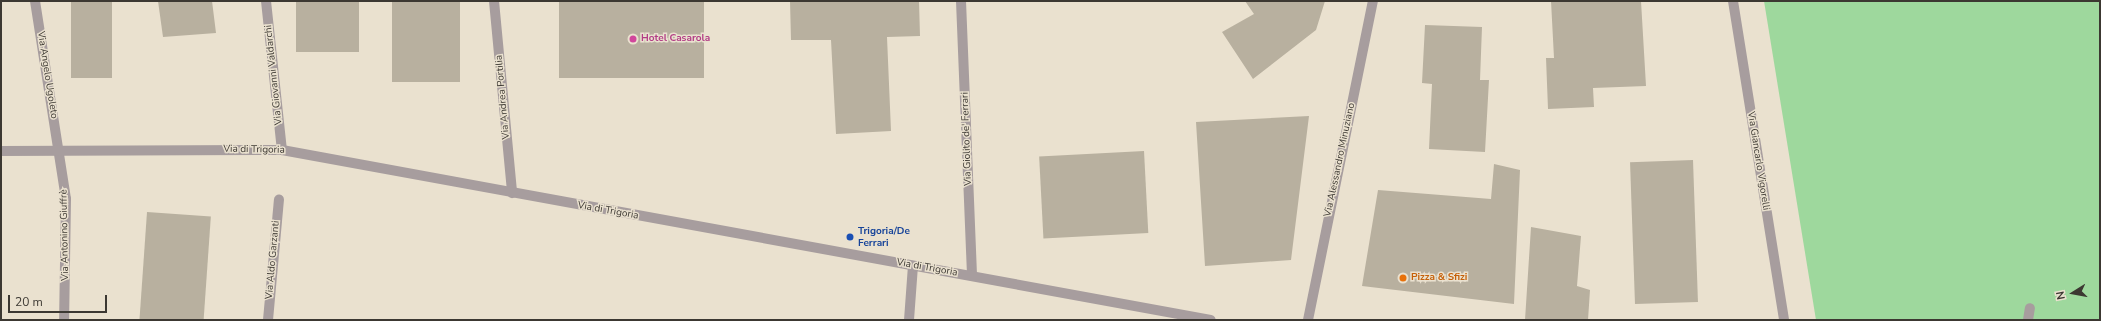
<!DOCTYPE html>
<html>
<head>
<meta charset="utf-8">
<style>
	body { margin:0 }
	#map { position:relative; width:2101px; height:321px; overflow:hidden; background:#eae1cf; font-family:"Nunito Sans",sans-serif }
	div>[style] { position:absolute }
	.green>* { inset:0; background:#9ed89d }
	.building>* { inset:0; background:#b8b09f; transform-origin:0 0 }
	.service>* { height:10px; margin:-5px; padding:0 5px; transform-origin:5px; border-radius:5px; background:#a79d9e }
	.minor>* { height:10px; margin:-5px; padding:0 5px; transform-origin:5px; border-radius:5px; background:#a79d9e }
	.tertiary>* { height:10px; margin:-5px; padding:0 5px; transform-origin:5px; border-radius:5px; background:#a79d9e }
	.dots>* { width:11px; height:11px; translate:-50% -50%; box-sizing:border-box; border:2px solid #eae1cf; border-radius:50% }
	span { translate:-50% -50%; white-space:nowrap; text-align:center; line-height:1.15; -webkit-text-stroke:3px #eae1cf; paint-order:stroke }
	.hotel-label { font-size:10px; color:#b23c85; font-weight:700 }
	.left { translate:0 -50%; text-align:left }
	.street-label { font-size:10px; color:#3c3832 }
	.transit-label { font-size:10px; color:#164399; font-weight:700 }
	.food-label { font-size:10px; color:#c56008; font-weight:700 }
	.frame { position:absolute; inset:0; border:2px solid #3c3832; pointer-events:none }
	.north { position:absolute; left:2053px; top:273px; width:40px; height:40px; -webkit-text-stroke:3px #eae1cf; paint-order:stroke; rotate:259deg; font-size:11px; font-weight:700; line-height:16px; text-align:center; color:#3c3832 }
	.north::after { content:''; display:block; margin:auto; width:14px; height:18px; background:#3c3832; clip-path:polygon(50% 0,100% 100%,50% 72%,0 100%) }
	.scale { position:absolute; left:8px; top:295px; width:99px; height:18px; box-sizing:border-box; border:2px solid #3c3832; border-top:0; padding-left:5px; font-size:12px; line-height:14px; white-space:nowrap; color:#3c3832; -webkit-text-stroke:3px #eae1cf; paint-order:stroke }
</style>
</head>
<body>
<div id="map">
	<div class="green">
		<i style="clip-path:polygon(1764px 1px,2100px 1px,2100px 320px,1816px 320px)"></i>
	</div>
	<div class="building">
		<i style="left:71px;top:1px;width:41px;height:77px"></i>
		<i style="clip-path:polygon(158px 1px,212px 1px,216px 33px,163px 37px)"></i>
		<i style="left:296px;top:1px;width:63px;height:51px"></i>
		<i style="left:392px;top:1px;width:68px;height:81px"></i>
		<i style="left:559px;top:1px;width:145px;height:77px"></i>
		<i style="clip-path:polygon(790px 1px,919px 1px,920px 36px,887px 37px,891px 131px,836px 134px,831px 40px,791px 40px)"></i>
		<i style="clip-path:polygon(1245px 1px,1325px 1px,1316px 30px,1253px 79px,1222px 32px,1254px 14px)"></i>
		<i style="clip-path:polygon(1551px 1px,1641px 1px,1646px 86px,1593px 88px,1594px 107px,1548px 109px,1546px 58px,1554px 58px)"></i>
		<i style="clip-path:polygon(1425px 25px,1482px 27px,1480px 80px,1489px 80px,1485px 152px,1429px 149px,1432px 84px,1422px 83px)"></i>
		<i style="clip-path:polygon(1309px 116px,1291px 260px,1205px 266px,1196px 122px)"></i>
		<i style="left:1144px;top:151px;width:82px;height:105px;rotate:87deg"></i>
		<i style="left:1693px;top:160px;width:142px;height:63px;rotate:88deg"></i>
		<i style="clip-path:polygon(1494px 164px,1520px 170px,1514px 304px,1362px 286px,1378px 190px,1491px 199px)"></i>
		<i style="left:147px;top:212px;width:64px;height:108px;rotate:4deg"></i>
		<i style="clip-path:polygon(1531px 227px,1581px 236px,1577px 286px,1590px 290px,1588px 320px,1525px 320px)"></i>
	</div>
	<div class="service">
		<i style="left:909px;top:320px;width:54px;rotate:-85.8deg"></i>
		<i style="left:2028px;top:320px;width:12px;rotate:-81deg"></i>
	</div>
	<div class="minor">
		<i style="left:35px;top:1px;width:200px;rotate:81.1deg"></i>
		<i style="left:66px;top:199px;width:121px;rotate:90.9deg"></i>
		<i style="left:266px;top:1px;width:150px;rotate:83.9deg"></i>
		<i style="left:494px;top:1px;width:193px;rotate:84.6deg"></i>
		<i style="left:961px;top:1px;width:275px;rotate:87.7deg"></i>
		<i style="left:1733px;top:1px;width:323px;rotate:80.9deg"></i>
		<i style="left:268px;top:320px;width:121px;rotate:-84.8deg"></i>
		<i style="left:1308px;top:320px;width:326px;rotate:-78.5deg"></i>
	</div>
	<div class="tertiary">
		<i style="left:1px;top:151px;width:281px;rotate:-0.2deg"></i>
		<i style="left:282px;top:150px;width:944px;rotate:10.37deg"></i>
	</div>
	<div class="dots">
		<i style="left:633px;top:39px;background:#d1479c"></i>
		<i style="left:850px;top:237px;background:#1a4fb4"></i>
		<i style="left:1403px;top:278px;background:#e8710a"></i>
	</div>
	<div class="hotel-label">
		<span class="left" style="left:641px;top:39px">Hotel Casarola</span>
	</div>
	<div class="street-label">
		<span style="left:47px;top:75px;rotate:81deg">Via Angelo Ugoleto</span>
		<span style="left:274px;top:75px;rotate:-96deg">Via Giovanni Valdarchi</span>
		<span style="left:503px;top:97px;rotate:-95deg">Via Andrea Portilia</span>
		<span style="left:967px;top:139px;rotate:-92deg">Via Giolito de' Ferrari</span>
		<span style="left:254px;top:150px;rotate:1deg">Via di Trigoria</span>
		<span style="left:1340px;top:160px;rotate:-78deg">Via Alessandro Minuziano</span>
		<span style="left:1758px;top:161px;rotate:81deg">Via Giancarlo Vigorelli</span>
		<span style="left:608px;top:211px;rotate:10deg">Via di Trigoria</span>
		<span style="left:65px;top:235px;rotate:-91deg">Via Antonino Giuffrè</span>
		<span style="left:273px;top:260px;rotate:-85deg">Via Aldo Garzanti</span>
		<span style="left:927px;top:268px;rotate:10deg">Via di Trigoria</span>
	</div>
	<div class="transit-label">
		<span class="left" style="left:858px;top:237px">Trigoria/De<br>Ferrari</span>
	</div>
	<div class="food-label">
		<span class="left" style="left:1411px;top:278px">Pizza &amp; Sfizi</span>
	</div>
	<div class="frame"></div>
	<div class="north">N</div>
	<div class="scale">20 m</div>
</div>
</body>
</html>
